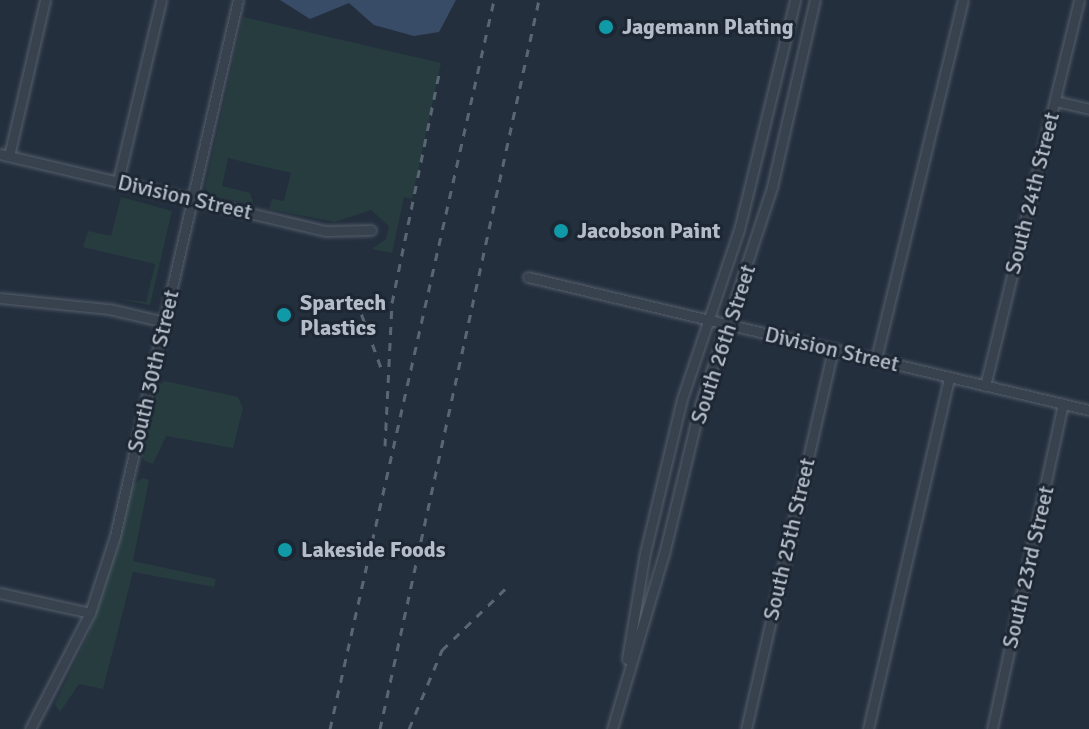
<!DOCTYPE html>
<html>
<head>
<meta charset="utf-8">
<style>
	body { margin:0 }
	#map { position:relative; width:1089px; height:729px; overflow:hidden; background:#242f3e; font-family:Signika,sans-serif }
	div>[style] { position:absolute }
	.green>* { inset:0; background:#263c3f }
	.water>* { inset:0; background:#394c67 }
	.roads { filter:drop-shadow(0 0 2px #565f6c) drop-shadow(0 0 2px #565f6c) }
	.minor>* { height:9px; margin:-4.5px; padding:0 4.5px; transform-origin:4.5px; border-radius:4.5px; background:#38414e }
	.rail>* { height:3px; margin-top:-1.5px; transform-origin:0; background:repeating-linear-gradient(90deg,#5a6575 0 8px,transparent 0 16px) }
	.dots>* { width:22px; height:22px; translate:-50% -50%; box-sizing:border-box; border:4px solid #1d2633; border-radius:50% }
	span { translate:-50% -50%; white-space:nowrap; text-align:center; line-height:1.15; -webkit-text-stroke:6px #1d2633; paint-order:stroke }
	.poi-label { font-size:22px; color:#b4bcc9; font-weight:700 }
	.left { translate:0 -50%; text-align:left }
	.street-label { font-size:22px; color:#b4bcc9 }
</style>
</head>
<body>
<div id="map">
	<div class="green">
		<i style="clip-path:polygon(243px 17px,441px 63px,412px 199px,404px 197px,392px 253px,372px 249px,386px 239px,389px 226px,371px 210px,335px 222px,269px 209px,272px 199px,284px 201px,291px 173px,228px 158px,222px 186px,250px 193px,254px 205px,211px 195px,205px 188px)"></i>
		<i style="clip-path:polygon(121px 197px,172px 211px,150px 305px,118px 299px,146px 302px,155px 264px,83px 247px,88px 231px,111px 236px)"></i>
		<i style="clip-path:polygon(165px 381px,238px 397px,243px 408px,233px 448px,166px 436px,153px 464px,145px 461px,141px 456px,155px 387px)"></i>
		<i style="clip-path:polygon(143px 478px,149px 480px,133px 561px,216px 579px,214px 587px,133px 572px,103px 689px,79px 684px,60px 712px,55px 704px,89px 633px,133px 484px)"></i>
	</div>
	<div class="water">
		<i style="clip-path:polygon(280px 0,456px 0,439px 32px,414px 36px,374px 25px,349px 3px,310px 19px)"></i>
	</div>
	<div class="roads">
		<div class="minor">
			<i style="left:1055px;top:101px;width:35px;rotate:13deg"></i>
			<i style="left:0;top:154px;width:335px;rotate:13.3deg"></i>
			<i style="left:326px;top:231px;width:45px;rotate:-1.3deg"></i>
			<i style="left:9px;top:156px;width:160px;rotate:-77deg"></i>
			<i style="left:118px;top:181px;width:186px;rotate:-76.6deg"></i>
			<i style="left:528px;top:277px;width:577px;rotate:13.34deg"></i>
			<i style="left:0;top:298px;width:110px;rotate:5.8deg"></i>
			<i style="left:109px;top:309px;width:57px;rotate:13.1deg"></i>
			<i style="left:876px;top:359px;width:369px;rotate:-76.4deg"></i>
			<i style="left:985px;top:386px;width:397px;rotate:-76.3deg"></i>
			<i style="left:0;top:593px;width:92px;rotate:12.5deg"></i>
			<i style="left:627px;top:659px;width:108px;rotate:-80.4deg"></i>
			<i style="left:645px;top:553px;width:158px;rotate:-76.5deg"></i>
			<i style="left:682px;top:399px;width:178px;rotate:-71.4deg"></i>
			<i style="left:739px;top:230px;width:237px;rotate:-76.3deg"></i>
			<i style="left:30px;top:729px;width:131px;rotate:-62.7deg"></i>
			<i style="left:90px;top:613px;width:81px;rotate:-72deg"></i>
			<i style="left:115px;top:536px;width:550px;rotate:-77.08deg"></i>
			<i style="left:612px;top:729px;width:183px;rotate:-73.5deg"></i>
			<i style="left:664px;top:554px;width:153px;rotate:-76.4deg"></i>
			<i style="left:700px;top:405px;width:230px;rotate:-71.7deg"></i>
			<i style="left:772px;top:187px;width:192px;rotate:-77.1deg"></i>
			<i style="left:746px;top:729px;width:390px;rotate:-77.1deg"></i>
			<i style="left:868px;top:729px;width:361px;rotate:-77deg"></i>
			<i style="left:992px;top:729px;width:333px;rotate:-77.7deg"></i>
		</div>
	</div>
	<div class="rail">
		<i style="left:356px;top:299px;width:79px;rotate:70deg"></i>
		<i style="left:385px;top:446px;width:143px;rotate:-87.2deg"></i>
		<i style="left:392px;top:303px;width:233px;rotate:-78.4deg"></i>
		<i style="left:330px;top:729px;width:747px;rotate:-77.32deg"></i>
		<i style="left:380px;top:729px;width:746px;rotate:-77.7deg"></i>
		<i style="left:409px;top:729px;width:86px;rotate:-67.3deg"></i>
		<i style="left:442px;top:650px;width:89px;rotate:-44.1deg"></i>
	</div>
	<div class="dots">
		<i style="left:606px;top:27px;background:#0f9aa8"></i>
		<i style="left:561px;top:231px;background:#0f9aa8"></i>
		<i style="left:284px;top:315px;background:#0f9aa8"></i>
		<i style="left:285px;top:550px;background:#0f9aa8"></i>
	</div>
	<div class="poi-label">
		<span class="left" style="left:622px;top:27px">Jagemann Plating</span>
		<span class="left" style="left:577px;top:231px">Jacobson Paint</span>
		<span class="left" style="left:300px;top:315px">Spartech<br>Plastics</span>
		<span class="left" style="left:301px;top:550px">Lakeside Foods</span>
	</div>
	<div class="street-label">
		<span style="left:1032px;top:193px;rotate:-76deg">South 24th Street</span>
		<span style="left:185px;top:197px;rotate:13deg">Division Street</span>
		<span style="left:723px;top:344px;rotate:-72deg">South 26th Street</span>
		<span style="left:832px;top:349px;rotate:13deg">Division Street</span>
		<span style="left:153px;top:371px;rotate:-77deg">South 30th Street</span>
		<span style="left:789px;top:539px;rotate:-77deg">South 25th Street</span>
		<span style="left:1028px;top:567px;rotate:-77deg">South 23rd Street</span>
	</div>
</div>
</body>
</html>
